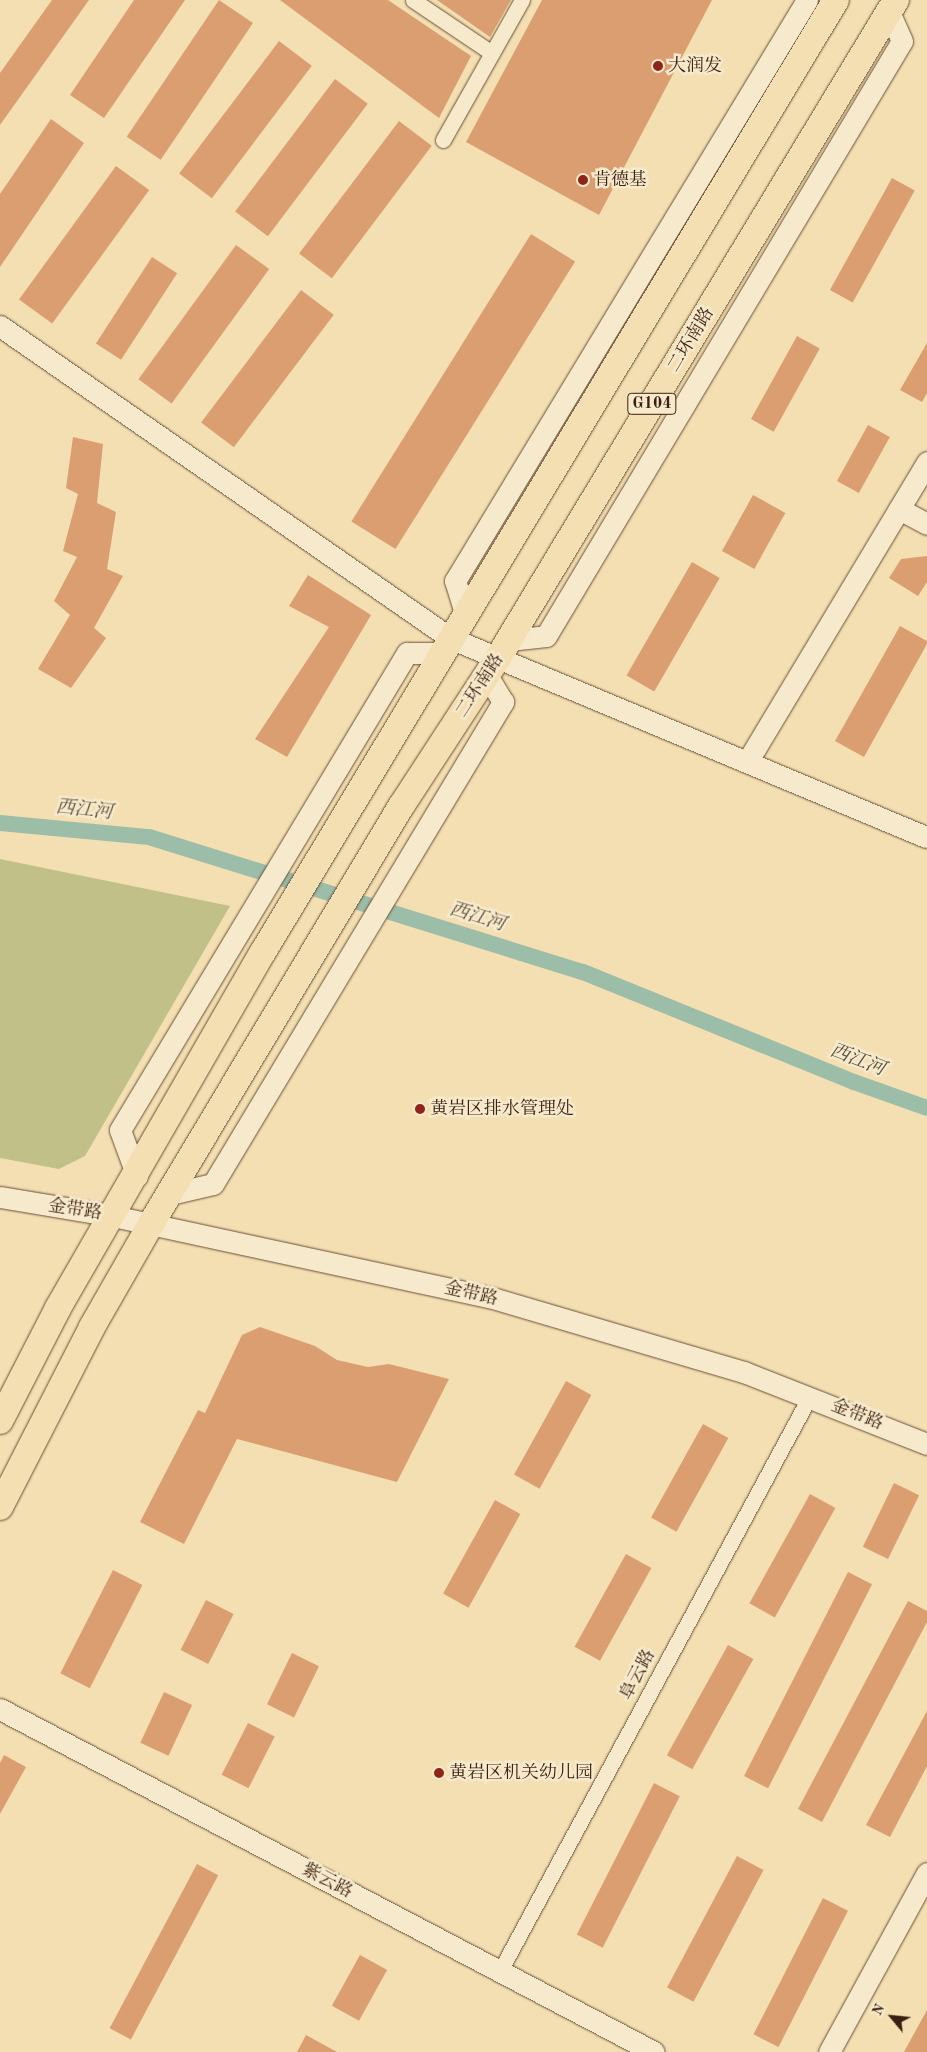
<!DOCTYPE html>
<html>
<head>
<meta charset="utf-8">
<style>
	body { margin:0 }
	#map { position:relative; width:927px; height:2052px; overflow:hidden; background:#f3dfb1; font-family:"Old Standard TT","Noto Serif SC",serif }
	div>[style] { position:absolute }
	.green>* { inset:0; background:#c1c088 }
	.canal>* { height:16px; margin:-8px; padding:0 8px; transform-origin:8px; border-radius:8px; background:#9cbda8 }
	.building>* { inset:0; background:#db9e71; transform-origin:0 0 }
	.roads { filter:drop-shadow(0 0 1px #694f38) drop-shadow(0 0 1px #694f38) }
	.street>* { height:15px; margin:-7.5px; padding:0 7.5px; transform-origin:7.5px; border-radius:7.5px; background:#f7eacc }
	.secondary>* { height:21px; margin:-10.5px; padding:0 10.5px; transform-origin:10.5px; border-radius:10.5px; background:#f7eacc }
	.highway>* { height:26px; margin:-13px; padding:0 13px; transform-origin:13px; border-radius:13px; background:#f3dfb1 }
	.dots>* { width:14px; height:14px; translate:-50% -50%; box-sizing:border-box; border:2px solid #f7eacc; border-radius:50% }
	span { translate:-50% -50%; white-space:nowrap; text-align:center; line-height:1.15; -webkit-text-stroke:5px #f7eacc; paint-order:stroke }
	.shield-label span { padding:1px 4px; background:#f7eacc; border:1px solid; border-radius:4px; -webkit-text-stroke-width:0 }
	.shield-label { font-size:16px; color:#3b1f10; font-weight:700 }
	.poi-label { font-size:18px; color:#3b1f10 }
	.left { translate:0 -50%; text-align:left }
	.street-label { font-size:18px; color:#3b1f10 }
	.water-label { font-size:19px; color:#584e3e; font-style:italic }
	.north { position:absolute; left:867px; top:1992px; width:50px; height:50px; -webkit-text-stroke:4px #f7eacc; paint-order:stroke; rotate:298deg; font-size:14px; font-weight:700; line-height:20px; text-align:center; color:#3b1f10 }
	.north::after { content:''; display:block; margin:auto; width:18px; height:22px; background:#3b1f10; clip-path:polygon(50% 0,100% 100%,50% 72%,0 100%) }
</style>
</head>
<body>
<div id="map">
	<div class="green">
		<i style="clip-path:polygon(0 859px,230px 906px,85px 1156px,59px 1169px,0 1158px)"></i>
	</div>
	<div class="canal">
		<i style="left:0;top:823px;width:150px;rotate:5.4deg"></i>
		<i style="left:149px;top:837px;width:455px;rotate:17.3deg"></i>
		<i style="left:583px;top:972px;width:292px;rotate:22.1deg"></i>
		<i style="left:854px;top:1082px;width:77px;rotate:19.6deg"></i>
	</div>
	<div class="building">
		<i style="clip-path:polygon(52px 0,89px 0,0 125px,0 73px)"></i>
		<i style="clip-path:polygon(134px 0,185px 0,104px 118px,70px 95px)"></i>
		<i style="left:219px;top:0;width:41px;height:165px;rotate:34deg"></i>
		<i style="clip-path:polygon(280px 0,388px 0,471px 56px,439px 118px)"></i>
		<i style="clip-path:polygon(437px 0,511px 0,490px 37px)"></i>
		<i style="clip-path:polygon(542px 0,712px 0,599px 215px,466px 142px)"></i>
		<i style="left:279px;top:41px;width:41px;height:166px;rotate:37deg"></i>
		<i style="left:335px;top:79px;width:41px;height:166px;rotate:37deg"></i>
		<i style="clip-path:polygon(51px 119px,84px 143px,0 267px,0 194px)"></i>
		<i style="left:399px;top:121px;width:41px;height:166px;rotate:37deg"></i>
		<i style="left:116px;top:166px;width:41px;height:165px;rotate:36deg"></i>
		<i style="left:892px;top:178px;width:26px;height:128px;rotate:29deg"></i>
		<i style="left:531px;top:234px;width:52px;height:339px;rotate:32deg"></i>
		<i style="left:236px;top:245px;width:41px;height:166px;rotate:36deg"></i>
		<i style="left:152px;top:257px;width:30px;height:103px;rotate:33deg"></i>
		<i style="left:301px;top:290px;width:41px;height:166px;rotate:37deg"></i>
		<i style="left:797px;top:336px;width:26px;height:95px;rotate:29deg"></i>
		<i style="clip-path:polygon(927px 343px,927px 393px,922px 402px,900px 390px)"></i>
		<i style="left:868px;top:425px;width:25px;height:64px;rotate:29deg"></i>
		<i style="clip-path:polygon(73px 437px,103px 444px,97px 503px,116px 512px,107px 569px,123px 576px,94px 628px,106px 638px,71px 688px,38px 669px,70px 615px,54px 601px,77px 557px,63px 551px,78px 494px,66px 488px)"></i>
		<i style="left:753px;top:495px;width:37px;height:64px;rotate:29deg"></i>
		<i style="clip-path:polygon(927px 556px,927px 582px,918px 596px,889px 578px,901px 559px)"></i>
		<i style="left:692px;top:562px;width:32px;height:131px;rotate:30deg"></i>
		<i style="clip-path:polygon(308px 575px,371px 615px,287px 757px,255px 739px,329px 627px,289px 606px)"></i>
		<i style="clip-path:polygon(900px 626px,927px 641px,927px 644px,864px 757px,835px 741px)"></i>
		<i style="clip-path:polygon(260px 1327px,315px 1346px,337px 1360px,368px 1367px,389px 1364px,449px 1379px,397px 1482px,237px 1439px,184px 1544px,140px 1522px,198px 1410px,205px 1413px,242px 1335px)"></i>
		<i style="left:566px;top:1381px;width:29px;height:107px;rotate:29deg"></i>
		<i style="left:703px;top:1424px;width:29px;height:107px;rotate:29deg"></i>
		<i style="left:894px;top:1483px;width:28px;height:71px;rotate:26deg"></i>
		<i style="left:810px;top:1494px;width:29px;height:125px;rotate:29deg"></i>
		<i style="left:495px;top:1500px;width:29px;height:107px;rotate:29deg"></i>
		<i style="left:626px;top:1554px;width:29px;height:106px;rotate:29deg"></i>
		<i style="left:113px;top:1570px;width:33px;height:116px;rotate:27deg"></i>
		<i style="left:848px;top:1572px;width:27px;height:229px;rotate:27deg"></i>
		<i style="left:206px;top:1600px;width:31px;height:56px;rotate:27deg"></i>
		<i style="clip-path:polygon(908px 1601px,927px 1611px,927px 1622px,822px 1822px,798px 1809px)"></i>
		<i style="left:728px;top:1645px;width:29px;height:126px;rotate:29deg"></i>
		<i style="left:292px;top:1653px;width:30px;height:57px;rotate:26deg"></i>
		<i style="left:164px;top:1692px;width:31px;height:56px;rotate:25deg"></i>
		<i style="clip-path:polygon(927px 1711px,927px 1766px,890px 1837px,866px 1825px)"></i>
		<i style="left:248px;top:1723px;width:30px;height:58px;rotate:27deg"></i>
		<i style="clip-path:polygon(4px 1755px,26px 1767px,0 1814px,0 1763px)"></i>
		<i style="left:654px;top:1783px;width:29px;height:170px;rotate:27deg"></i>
		<i style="left:737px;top:1856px;width:30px;height:149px;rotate:28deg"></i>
		<i style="left:197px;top:1864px;width:24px;height:186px;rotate:28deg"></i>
		<i style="left:823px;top:1898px;width:28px;height:153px;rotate:27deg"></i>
		<i style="left:360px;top:1955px;width:31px;height:58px;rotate:29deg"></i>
		<i style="clip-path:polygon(927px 2010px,927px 2052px,904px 2052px)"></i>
		<i style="clip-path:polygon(306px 2035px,337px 2052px,297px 2052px)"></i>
	</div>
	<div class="roads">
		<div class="street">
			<i style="left:413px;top:0;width:95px;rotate:33.9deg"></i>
			<i style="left:443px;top:140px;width:161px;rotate:-60.6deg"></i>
			<i style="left:500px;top:1971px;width:653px;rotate:-61.67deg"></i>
		</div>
		<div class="secondary">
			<i style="left:0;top:326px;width:548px;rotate:34.73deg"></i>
			<i style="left:450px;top:638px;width:516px;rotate:22.69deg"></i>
			<i style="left:899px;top:509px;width:32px;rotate:28deg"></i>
			<i style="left:465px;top:613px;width:34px;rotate:-107deg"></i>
			<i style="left:455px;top:581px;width:679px;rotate:-58.79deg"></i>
			<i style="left:509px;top:640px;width:37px;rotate:-6deg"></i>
			<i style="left:546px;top:636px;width:693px;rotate:-59.11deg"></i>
			<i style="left:902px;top:41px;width:32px;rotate:-114deg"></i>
			<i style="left:747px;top:762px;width:350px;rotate:-59deg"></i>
			<i style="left:137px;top:1176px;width:49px;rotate:-110.3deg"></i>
			<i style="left:120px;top:1130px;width:557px;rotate:-58.97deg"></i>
			<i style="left:407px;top:653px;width:35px"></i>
			<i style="left:170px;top:1194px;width:44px;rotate:-13.1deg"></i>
			<i style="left:213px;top:1184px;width:563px;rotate:-58.97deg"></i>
			<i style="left:503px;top:702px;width:31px;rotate:-121deg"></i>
			<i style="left:0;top:1197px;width:115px;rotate:9.5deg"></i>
			<i style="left:113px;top:1216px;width:385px;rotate:12.2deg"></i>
			<i style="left:489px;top:1297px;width:266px;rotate:16.4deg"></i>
			<i style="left:744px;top:1372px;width:197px;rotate:21.5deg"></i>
			<i style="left:0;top:1709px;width:738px;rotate:27.68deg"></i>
			<i style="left:829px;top:2052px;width:204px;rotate:-61.3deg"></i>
		</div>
		<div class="highway">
			<i style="left:0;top:1421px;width:127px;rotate:-62.8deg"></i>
			<i style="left:58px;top:1308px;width:411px;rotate:-60.1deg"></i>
			<i style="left:263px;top:952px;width:1111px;rotate:-58.96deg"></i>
			<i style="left:0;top:1507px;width:202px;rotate:-62.9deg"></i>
			<i style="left:92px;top:1327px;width:119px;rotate:-60.2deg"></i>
			<i style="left:151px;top:1224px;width:488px;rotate:-59.1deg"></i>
			<i style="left:402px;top:805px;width:176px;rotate:-56.9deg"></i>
			<i style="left:498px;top:658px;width:769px;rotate:-58.83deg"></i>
		</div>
	</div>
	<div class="dots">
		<i style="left:658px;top:66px;background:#8f2418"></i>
		<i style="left:583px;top:180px;background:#8f2418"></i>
		<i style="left:420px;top:1109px;background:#8f2418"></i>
		<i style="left:439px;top:1773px;background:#8f2418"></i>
	</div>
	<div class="shield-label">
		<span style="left:652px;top:404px">G104</span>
	</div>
	<div class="poi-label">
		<span class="left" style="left:668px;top:66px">大润发</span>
		<span class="left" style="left:593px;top:180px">肯德基</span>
		<span class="left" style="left:430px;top:1109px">黄岩区排水管理处</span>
		<span class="left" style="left:449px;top:1773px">黄岩区机关幼儿园</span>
	</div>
	<div class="street-label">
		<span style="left:691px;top:340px;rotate:-59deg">二环南路</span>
		<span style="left:480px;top:686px;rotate:-57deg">二环南路</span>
		<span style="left:75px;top:1210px;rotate:9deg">金带路</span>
		<span style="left:471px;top:1294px;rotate:13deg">金带路</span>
		<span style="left:857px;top:1415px;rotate:22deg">金带路</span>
		<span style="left:638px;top:1675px;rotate:-62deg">阜云路</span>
		<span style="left:327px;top:1881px;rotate:28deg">紫云路</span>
	</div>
	<div class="water-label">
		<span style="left:84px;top:811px;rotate:6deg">西江河</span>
		<span style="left:477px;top:918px;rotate:17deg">西江河</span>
		<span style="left:857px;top:1061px;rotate:21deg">西江河</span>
	</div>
	<div class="north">N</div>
</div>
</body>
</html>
